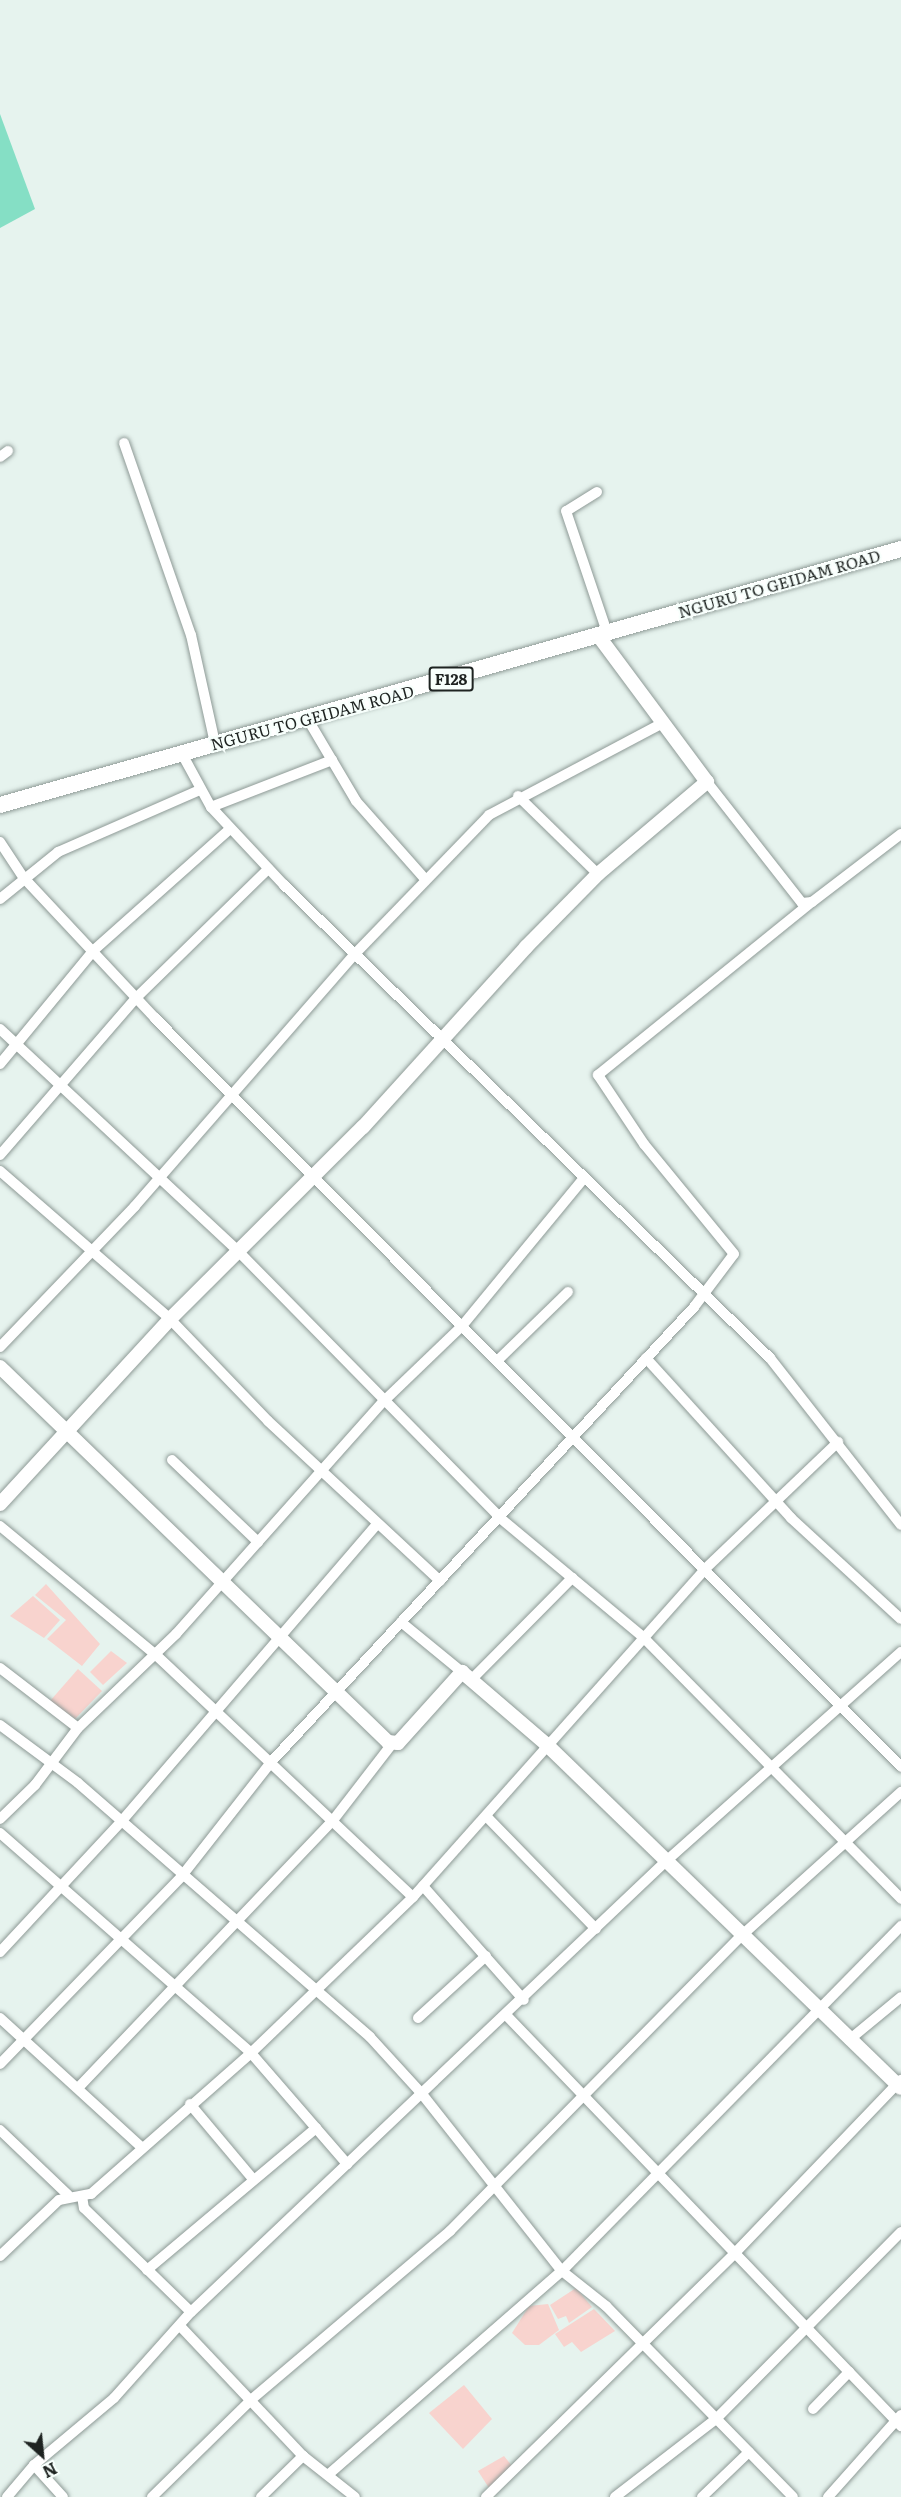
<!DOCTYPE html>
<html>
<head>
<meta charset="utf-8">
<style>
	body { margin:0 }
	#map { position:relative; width:901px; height:2497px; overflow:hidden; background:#e6f3ee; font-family:Literata,serif }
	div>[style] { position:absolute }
	.green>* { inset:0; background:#f8d3ce }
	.water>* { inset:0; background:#85dfc5 }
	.roads { filter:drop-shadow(0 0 2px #8e9a96) drop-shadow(0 0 2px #8e9a96) }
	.street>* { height:10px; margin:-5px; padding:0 5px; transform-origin:5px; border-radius:5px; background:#fff }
	.secondary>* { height:14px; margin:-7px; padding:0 7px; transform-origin:7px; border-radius:7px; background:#fff }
	.primary>* { height:16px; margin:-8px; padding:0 8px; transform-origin:8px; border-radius:8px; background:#fff }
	span { translate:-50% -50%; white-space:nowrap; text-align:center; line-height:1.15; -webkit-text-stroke:4.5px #f7fffc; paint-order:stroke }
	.shield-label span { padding:2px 4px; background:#f7fffc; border:2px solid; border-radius:4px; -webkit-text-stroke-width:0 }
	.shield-label { font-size:15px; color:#1e2321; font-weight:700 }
	.street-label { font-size:16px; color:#1e2321 }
	.north { position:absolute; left:12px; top:2425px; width:60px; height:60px; -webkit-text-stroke:4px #f7fffc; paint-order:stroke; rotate:153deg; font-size:16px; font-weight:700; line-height:24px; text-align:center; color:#1e2321 }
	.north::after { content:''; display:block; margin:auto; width:21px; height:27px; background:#1e2321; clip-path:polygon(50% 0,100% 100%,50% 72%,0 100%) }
</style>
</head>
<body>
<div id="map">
	<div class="green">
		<i style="clip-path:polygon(46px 1584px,100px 1644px,82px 1666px,47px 1639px,66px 1620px,35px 1595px)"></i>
		<i style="clip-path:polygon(33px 1596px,60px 1620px,44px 1638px,10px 1616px)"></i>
		<i style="clip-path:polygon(111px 1651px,127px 1663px,103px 1685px,90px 1672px)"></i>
		<i style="clip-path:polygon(78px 1669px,102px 1691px,75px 1719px,50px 1701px)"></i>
		<i style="clip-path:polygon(576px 2288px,592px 2307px,569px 2323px,566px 2316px,558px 2319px,550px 2305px)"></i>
		<i style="clip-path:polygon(548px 2304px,559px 2330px,539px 2345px,525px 2345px,512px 2333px,529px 2306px)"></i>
		<i style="clip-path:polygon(594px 2309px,615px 2331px,581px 2352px,572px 2342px,564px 2347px,555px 2334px)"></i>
		<i style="clip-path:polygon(464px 2385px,492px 2419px,463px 2449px,429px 2413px)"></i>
		<i style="clip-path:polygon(504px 2456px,512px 2466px,489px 2488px,478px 2471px)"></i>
	</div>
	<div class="water">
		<i style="clip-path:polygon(0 114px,35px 209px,0 228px)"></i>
	</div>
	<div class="roads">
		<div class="street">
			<i style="left:124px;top:443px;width:203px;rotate:70.8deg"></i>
			<i style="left:191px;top:635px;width:111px;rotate:77.5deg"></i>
			<i style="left:0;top:457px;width:10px;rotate:-37deg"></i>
			<i style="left:597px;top:492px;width:36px;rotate:148deg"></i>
			<i style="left:566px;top:511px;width:128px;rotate:71.3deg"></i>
			<i style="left:307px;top:718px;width:96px;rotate:59.4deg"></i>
			<i style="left:356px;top:801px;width:104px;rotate:48.5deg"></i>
			<i style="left:181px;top:752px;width:63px;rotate:61.4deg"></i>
			<i style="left:211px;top:807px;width:107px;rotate:46.9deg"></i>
			<i style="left:284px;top:885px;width:678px;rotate:44.22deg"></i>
			<i style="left:770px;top:1358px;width:212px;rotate:51.9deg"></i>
			<i style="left:707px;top:782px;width:154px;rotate:51.9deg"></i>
			<i style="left:802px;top:903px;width:10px;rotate:-6deg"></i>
			<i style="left:812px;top:902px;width:112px;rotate:-37.4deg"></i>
			<i style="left:518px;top:796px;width:112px;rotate:44.3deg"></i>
			<i style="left:211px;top:807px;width:130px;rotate:-21.2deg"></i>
			<i style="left:0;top:842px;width:42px;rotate:56.7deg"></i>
			<i style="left:23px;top:877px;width:193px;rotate:46.9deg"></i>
			<i style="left:155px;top:1018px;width:1057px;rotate:45.11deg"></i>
			<i style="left:0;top:899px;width:75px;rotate:-39deg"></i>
			<i style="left:58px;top:852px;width:155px;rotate:-23.6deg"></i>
			<i style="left:0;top:1029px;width:327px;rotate:43deg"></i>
			<i style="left:239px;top:1252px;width:371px;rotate:45.5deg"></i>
			<i style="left:499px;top:1517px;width:187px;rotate:39.8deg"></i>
			<i style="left:643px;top:1637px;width:368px;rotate:45.4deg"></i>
			<i style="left:0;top:1064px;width:148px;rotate:-50.5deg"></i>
			<i style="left:94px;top:950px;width:182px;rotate:-41.7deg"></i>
			<i style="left:0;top:1155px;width:208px;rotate:-49.1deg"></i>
			<i style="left:136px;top:998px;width:185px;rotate:-44.3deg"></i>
			<i style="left:0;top:1171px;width:225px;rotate:41deg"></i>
			<i style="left:170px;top:1319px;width:141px;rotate:46.1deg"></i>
			<i style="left:268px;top:1421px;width:235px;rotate:42.9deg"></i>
			<i style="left:0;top:1347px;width:195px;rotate:-46.2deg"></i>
			<i style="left:135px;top:1206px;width:333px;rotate:-48.9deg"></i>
			<i style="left:354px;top:955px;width:194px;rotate:-46deg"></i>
			<i style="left:489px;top:815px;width:197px;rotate:-27.9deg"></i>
			<i style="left:646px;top:1358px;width:216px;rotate:47.8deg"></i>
			<i style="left:791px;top:1518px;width:149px;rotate:42.6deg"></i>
			<i style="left:497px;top:1361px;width:99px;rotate:-44.2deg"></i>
			<i style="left:172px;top:1460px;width:119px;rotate:43.6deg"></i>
			<i style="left:0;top:1526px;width:201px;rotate:39.6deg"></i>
			<i style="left:155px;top:1654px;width:354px;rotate:43.3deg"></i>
			<i style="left:401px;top:1622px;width:79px;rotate:39.3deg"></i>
			<i style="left:0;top:1668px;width:98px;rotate:37.6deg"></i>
			<i style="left:471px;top:1680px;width:144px;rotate:-45.3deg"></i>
			<i style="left:0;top:1725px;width:97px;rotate:36.6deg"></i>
			<i style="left:78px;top:1783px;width:387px;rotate:41deg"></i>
			<i style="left:370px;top:2037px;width:77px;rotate:47.6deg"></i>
			<i style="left:422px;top:2094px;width:226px;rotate:51.7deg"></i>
			<i style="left:562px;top:2271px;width:56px;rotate:38.5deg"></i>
			<i style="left:606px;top:2306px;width:267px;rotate:45.6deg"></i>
			<i style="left:487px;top:1817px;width:156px;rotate:45.8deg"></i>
			<i style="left:0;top:1819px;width:49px;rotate:-44.2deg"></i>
			<i style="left:35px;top:1785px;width:71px;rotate:-53deg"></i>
			<i style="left:78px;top:1728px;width:136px;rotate:-43.8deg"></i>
			<i style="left:176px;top:1634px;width:311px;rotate:-48.3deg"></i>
			<i style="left:383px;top:1402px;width:110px;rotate:-43.9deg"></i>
			<i style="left:462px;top:1326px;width:192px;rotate:-50.5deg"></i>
			<i style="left:0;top:1833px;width:334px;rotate:41.2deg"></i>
			<i style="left:251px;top:2053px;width:147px;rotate:49.1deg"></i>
			<i style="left:423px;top:1886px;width:152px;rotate:48.5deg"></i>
			<i style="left:0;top:1952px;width:176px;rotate:-47.1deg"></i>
			<i style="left:120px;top:1823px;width:394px;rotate:-49.3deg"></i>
			<i style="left:507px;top:2016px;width:569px;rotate:46.14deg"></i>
			<i style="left:0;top:2018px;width:190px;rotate:42.4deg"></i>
			<i style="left:418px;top:2018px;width:92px;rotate:-42.4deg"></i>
			<i style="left:849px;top:2040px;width:67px;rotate:-39.6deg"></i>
			<i style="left:0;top:2064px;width:260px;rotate:-45.9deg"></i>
			<i style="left:181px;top:1877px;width:147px;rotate:-51.9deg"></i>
			<i style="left:272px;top:1761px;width:620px;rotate:-47.09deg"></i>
			<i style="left:694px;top:1307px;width:66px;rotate:-53deg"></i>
			<i style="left:734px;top:1254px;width:142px;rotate:-129.3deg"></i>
			<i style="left:644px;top:1144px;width:83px;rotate:-123.7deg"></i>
			<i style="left:598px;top:1075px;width:275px;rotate:-39deg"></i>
			<i style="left:78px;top:2088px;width:371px;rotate:-46.4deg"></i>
			<i style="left:334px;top:1819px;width:95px;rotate:-52.3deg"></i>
			<i style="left:190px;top:2104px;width:98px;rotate:50deg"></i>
			<i style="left:0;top:2130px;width:94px;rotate:43.7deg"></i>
			<i style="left:82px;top:2196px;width:12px;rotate:81deg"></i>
			<i style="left:84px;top:2208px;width:149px;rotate:44.2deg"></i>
			<i style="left:0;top:2256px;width:81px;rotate:-43.5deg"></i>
			<i style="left:59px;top:2200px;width:33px;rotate:-11deg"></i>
			<i style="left:91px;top:2194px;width:213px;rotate:-41.4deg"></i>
			<i style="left:251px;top:2053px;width:225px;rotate:-43.9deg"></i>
			<i style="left:413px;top:1897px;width:436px;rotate:-48.3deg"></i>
			<i style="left:703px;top:1571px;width:187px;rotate:-43.7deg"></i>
			<i style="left:147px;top:2270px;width:221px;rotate:-40deg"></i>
			<i style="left:181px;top:2327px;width:178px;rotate:46.6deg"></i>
			<i style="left:303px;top:2456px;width:66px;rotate:38.3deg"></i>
			<i style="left:813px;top:2409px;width:52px;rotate:-45.8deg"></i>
			<i style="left:34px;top:2465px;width:43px;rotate:47.8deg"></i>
			<i style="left:329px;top:2474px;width:309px;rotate:-41.1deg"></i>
			<i style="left:562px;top:2271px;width:484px;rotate:-45.5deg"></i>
			<i style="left:7px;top:2497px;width:42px;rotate:-49.8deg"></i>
			<i style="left:34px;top:2465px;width:104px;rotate:-39.9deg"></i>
			<i style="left:114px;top:2398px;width:115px;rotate:-48.2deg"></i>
			<i style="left:191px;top:2312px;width:652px;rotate:-43.51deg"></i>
			<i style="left:664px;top:1863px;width:317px;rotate:-41.7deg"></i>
			<i style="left:152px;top:2497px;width:140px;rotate:-44.4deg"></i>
			<i style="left:252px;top:2399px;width:260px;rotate:-40.3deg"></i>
			<i style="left:450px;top:2231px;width:413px;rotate:-45.4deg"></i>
			<i style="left:740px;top:1937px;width:217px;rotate:-42deg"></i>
			<i style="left:261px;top:2497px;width:59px;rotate:-44.3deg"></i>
			<i style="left:486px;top:2497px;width:349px;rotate:-44.4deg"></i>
			<i style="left:735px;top:2253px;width:240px;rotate:-46.2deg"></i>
			<i style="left:615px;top:2497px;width:128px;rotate:-37.7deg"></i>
			<i style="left:716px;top:2419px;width:263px;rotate:-45.3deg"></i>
			<i style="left:702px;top:2497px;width:65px;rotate:-43.8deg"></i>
			<i style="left:828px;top:2497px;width:110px;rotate:-48.3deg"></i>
		</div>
		<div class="secondary">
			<i style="left:0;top:1367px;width:540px;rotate:44.02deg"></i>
			<i style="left:388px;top:1742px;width:10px;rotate:6deg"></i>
			<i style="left:398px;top:1743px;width:96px;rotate:-48deg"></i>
			<i style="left:462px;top:1672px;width:111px;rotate:40.6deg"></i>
			<i style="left:546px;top:1744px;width:494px;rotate:44.1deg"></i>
			<i style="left:0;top:1504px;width:251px;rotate:-47.4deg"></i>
			<i style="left:170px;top:1319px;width:272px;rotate:-44.9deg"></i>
			<i style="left:363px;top:1127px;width:243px;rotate:-47.8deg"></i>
			<i style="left:526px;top:947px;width:103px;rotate:-45.4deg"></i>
			<i style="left:598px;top:874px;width:143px;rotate:-40.2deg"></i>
			<i style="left:707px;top:782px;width:183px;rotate:-126.6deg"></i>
		</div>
		<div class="primary">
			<i style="left:0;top:805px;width:937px;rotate:-15.86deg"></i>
		</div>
	</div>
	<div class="shield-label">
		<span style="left:451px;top:679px">F128</span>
	</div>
	<div class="street-label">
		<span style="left:779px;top:583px;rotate:-16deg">NGURU TO GEIDAM ROAD</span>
		<span style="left:312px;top:717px;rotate:-15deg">NGURU TO GEIDAM ROAD</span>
	</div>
	<div class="north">N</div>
</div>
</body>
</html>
